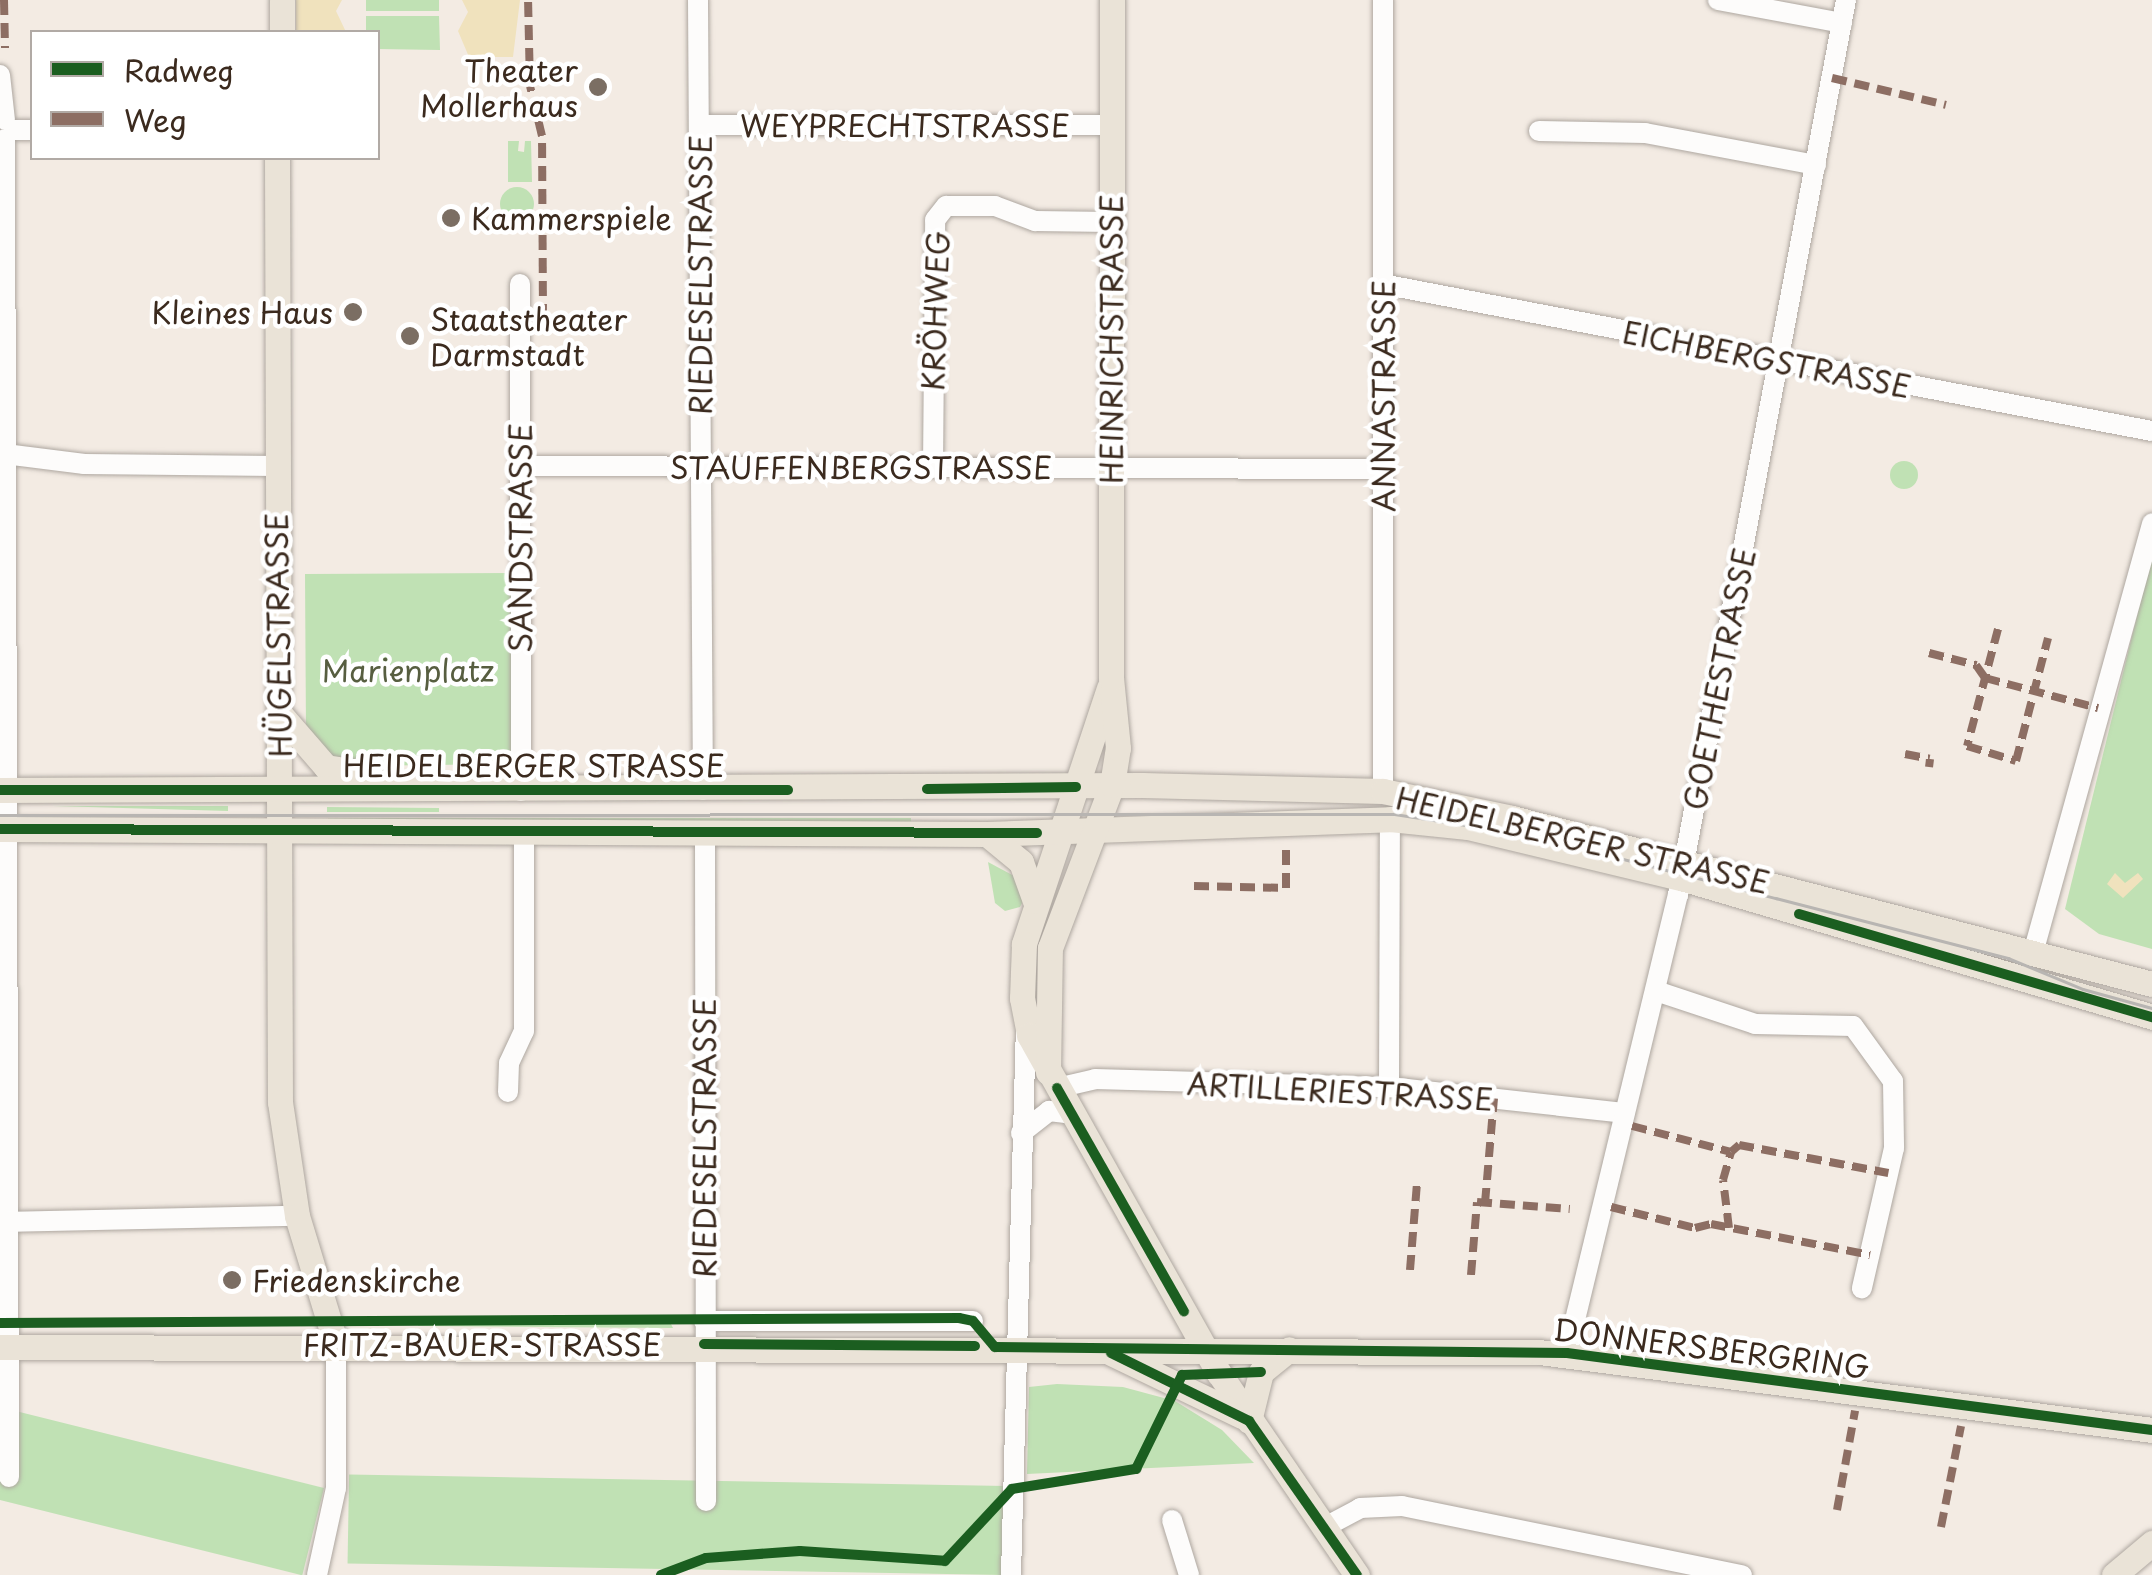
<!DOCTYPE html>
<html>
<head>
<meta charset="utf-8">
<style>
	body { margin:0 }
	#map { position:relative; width:2152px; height:1575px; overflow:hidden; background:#f3ebe3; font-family:"Playpen Sans",sans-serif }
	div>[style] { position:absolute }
	.green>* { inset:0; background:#c0e1b4; transform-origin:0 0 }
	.round { border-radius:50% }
	.sand>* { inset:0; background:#f0e2bd }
	.roads { filter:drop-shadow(0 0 2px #aea7a0) drop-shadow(0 0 2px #aea7a0) }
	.minor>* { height:20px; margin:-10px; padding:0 10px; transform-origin:10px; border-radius:10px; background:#fdfcfb }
	.major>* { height:25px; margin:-12.5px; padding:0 12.5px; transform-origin:12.5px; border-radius:12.5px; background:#eae3d7 }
	.tram>* { height:2.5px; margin:-1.25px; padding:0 1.25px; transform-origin:1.25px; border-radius:1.25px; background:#b8b5b2 }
	.quiet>* { height:8px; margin-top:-4px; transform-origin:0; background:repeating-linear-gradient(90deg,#8d6e63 0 15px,transparent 0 23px) }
	.cycleway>* { height:10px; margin:-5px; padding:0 5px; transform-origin:5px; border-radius:5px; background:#1b5e20 }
	.dots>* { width:28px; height:28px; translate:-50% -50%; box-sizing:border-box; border:5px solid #fff; border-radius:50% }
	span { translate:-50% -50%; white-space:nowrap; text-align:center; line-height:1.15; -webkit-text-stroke:9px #fff; paint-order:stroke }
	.poi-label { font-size:30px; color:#3b2a1e }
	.right { translate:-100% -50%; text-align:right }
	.left { translate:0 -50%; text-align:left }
	.street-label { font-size:30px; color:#3b2a1e }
	.park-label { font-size:30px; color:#575e40 }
	.legend { position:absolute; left:30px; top:30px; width:350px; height:130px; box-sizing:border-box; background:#fff; border:2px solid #b1aaa5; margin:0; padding:12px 18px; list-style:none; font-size:30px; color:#3b2a1e }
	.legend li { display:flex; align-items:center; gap:20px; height:50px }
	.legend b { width:50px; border:2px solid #b1aaa5 }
</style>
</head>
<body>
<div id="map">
	<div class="green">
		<i style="left:439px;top:0;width:11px;height:73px;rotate:90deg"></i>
		<i style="clip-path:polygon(366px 16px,439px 16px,440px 50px,378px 49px,378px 32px,366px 32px)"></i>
		<i style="clip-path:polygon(508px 141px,519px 141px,518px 151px,524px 152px,525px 141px,531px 141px,532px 182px,508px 182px)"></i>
		<i class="round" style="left:500px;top:187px;width:34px;height:34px"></i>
		<i class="round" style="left:1890px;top:461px;width:28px;height:28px"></i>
		<i style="clip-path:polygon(2152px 555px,2152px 949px,2099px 934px,2065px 909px)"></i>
		<i style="clip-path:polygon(511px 573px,511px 764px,353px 766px,325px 755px,306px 732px,305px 574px)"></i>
		<i style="clip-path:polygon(53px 806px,228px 806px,228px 811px)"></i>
		<i style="clip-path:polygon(327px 807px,439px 808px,439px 812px,327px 812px)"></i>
		<i style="left:328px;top:818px;width:583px;height:5px"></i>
		<i style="clip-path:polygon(988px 862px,1016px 877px,1024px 899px,1020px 907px,1005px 911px,995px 903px)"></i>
		<i style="clip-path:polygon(418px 1323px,671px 1324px,673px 1328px,418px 1326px)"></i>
		<i style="clip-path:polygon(1057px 1384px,1123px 1387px,1175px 1401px,1222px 1430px,1254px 1463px,1027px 1474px,1029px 1387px)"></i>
		<i style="left:1006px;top:1486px;width:89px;height:657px;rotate:91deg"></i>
		<i style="left:324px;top:1488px;width:90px;height:324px;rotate:104deg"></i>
	</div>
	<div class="sand">
		<i style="clip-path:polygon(296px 0,342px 0,336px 11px,346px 32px,296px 32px)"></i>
		<i style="clip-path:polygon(462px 0,520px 0,513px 57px,469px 57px,458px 31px,468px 12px)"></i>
		<i style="clip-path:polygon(2115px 873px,2125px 883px,2138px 873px,2143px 879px,2123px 898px,2107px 884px)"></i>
	</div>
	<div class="roads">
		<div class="minor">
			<i style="left:698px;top:0;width:790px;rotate:89.64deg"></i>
			<i style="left:1383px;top:0;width:791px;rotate:90deg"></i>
			<i style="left:1718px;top:0;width:126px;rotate:10.5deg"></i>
			<i style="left:0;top:75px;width:45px;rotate:83.7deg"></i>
			<i style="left:699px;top:125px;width:413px"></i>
			<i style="left:14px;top:130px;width:18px"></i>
			<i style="left:1539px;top:131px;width:106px;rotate:1.1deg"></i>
			<i style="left:1645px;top:133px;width:174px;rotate:10.6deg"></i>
			<i style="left:5px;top:139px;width:1338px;rotate:89.83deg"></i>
			<i style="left:520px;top:284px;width:507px;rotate:89.89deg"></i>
			<i style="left:1382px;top:284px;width:784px;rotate:10.81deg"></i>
			<i style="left:5px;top:454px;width:80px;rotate:7.2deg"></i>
			<i style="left:84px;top:464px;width:191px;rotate:0.6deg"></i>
			<i style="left:520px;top:466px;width:863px;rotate:0.2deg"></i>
			<i style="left:933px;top:468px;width:248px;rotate:-89.5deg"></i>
			<i style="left:935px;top:220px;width:18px;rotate:-52deg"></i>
			<i style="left:946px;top:206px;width:49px"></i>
			<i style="left:995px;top:206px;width:43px;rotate:20.6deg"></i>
			<i style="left:1035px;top:221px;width:76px;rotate:0.8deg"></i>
			<i style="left:705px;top:835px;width:666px;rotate:89.91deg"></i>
			<i style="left:2033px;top:953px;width:446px;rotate:-74.5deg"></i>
			<i style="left:1656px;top:991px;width:104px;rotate:18.4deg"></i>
			<i style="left:1755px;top:1024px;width:98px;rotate:1.2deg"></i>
			<i style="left:1853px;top:1026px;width:68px;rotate:54deg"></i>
			<i style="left:1893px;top:1081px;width:67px;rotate:89.1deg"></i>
			<i style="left:1894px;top:1148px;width:144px;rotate:102.9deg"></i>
			<i style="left:1389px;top:1087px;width:268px;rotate:-89.8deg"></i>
			<i style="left:1057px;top:1088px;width:39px;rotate:-13deg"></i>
			<i style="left:1095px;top:1079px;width:294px;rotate:1.6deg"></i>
			<i style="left:1389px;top:1087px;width:236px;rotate:6.3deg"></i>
			<i style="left:508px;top:1092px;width:29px;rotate:-88deg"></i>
			<i style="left:509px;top:1063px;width:35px;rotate:-65deg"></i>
			<i style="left:524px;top:1031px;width:197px;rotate:-90deg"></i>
			<i style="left:1021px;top:1133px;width:36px;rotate:-38deg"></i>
			<i style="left:1049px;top:1111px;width:23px;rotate:7deg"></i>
			<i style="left:0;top:1222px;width:297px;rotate:-1.2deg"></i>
			<i style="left:704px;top:1321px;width:269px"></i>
			<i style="left:1567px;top:1353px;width:471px;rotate:-76.4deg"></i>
			<i style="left:1678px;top:895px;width:911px;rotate:-79.37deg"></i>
			<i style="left:1172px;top:1520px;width:58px;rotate:72.8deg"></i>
			<i style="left:1325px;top:1527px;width:40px;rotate:-28deg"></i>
			<i style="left:1360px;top:1508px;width:42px;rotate:-2.7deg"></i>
			<i style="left:1402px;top:1506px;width:347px;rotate:11.5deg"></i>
			<i style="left:317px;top:1575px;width:89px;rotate:-77.7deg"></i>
			<i style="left:336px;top:1488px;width:144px;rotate:-90deg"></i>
			<i style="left:1011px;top:1575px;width:551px;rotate:-88.44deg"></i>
		</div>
		<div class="major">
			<i style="left:282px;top:0;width:32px;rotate:90deg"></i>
			<i style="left:277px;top:158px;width:944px;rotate:89.82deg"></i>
			<i style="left:280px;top:1102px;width:115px;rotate:81.5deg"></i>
			<i style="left:297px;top:1216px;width:134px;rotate:73.1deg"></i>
			<i style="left:1109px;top:688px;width:270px;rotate:108.4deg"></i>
			<i style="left:1024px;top:944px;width:54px;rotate:92.1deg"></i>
			<i style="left:1022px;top:998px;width:38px;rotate:79deg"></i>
			<i style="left:1029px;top:1035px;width:388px;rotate:60.7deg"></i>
			<i style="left:1219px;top:1373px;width:245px;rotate:55.7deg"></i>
			<i style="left:280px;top:714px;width:70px;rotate:49deg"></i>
			<i style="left:326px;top:767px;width:44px;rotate:9.2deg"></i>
			<i style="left:0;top:790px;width:1142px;rotate:-0.25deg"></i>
			<i style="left:1142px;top:785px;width:241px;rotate:1.4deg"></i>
			<i style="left:1383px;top:791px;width:132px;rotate:11.8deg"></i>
			<i style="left:1512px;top:818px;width:661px;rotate:14.54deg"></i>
			<i style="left:0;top:829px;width:987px;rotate:0.29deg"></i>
			<i style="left:987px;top:834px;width:403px;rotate:-2.1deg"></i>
			<i style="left:1390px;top:819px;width:78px;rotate:5.9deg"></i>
			<i style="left:1468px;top:827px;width:219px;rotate:13.5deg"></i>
			<i style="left:1681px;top:878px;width:491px;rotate:16.4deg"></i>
			<i style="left:987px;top:834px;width:44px;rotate:39.5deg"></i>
			<i style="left:1021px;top:862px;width:41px;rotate:70.3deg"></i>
			<i style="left:1048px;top:1072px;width:124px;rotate:-89.1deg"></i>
			<i style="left:1050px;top:948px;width:174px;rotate:-69.2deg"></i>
			<i style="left:1112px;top:785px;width:37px;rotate:-81deg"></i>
			<i style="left:1118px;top:748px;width:70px;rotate:-95.7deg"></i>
			<i style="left:1111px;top:678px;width:678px;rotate:-89.92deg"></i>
			<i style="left:0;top:1347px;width:1539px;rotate:0.19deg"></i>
			<i style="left:1539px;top:1352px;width:618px;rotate:7.25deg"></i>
			<i style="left:1111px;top:1353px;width:145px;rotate:25.7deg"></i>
			<i style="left:1249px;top:1421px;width:50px;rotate:-76.2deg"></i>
			<i style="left:1261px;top:1372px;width:36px;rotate:-39deg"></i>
			<i style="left:2114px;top:1575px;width:50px;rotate:-40.1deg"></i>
		</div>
	</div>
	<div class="tram">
		<i style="left:0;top:815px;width:1394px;rotate:-0.04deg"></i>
		<i style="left:1394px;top:814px;width:138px;rotate:8.8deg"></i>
		<i style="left:1530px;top:835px;width:254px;rotate:14.4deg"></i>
		<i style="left:1776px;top:898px;width:240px;rotate:14.5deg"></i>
		<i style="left:2008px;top:958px;width:81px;rotate:22.5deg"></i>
		<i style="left:2083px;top:989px;width:72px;rotate:15.4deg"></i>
	</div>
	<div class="quiet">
		<i style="left:4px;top:0;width:48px;rotate:88.8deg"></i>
		<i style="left:1832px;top:78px;width:117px;rotate:13.3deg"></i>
		<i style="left:520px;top:323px;width:23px;rotate:-10deg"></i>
		<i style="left:543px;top:319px;width:183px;rotate:-90.3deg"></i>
		<i style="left:542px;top:136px;width:51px;rotate:-103.5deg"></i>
		<i style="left:530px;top:86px;width:86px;rotate:-91.3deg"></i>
		<i style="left:1998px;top:629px;width:121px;rotate:104.8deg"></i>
		<i style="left:1967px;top:746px;width:51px;rotate:17deg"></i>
		<i style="left:2016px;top:761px;width:127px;rotate:-75.4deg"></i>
		<i style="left:1929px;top:653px;width:49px;rotate:14.3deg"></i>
		<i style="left:1976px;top:665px;width:16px;rotate:55deg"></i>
		<i style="left:1985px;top:678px;width:117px;rotate:14.9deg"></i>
		<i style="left:1905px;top:754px;width:25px;rotate:11deg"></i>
		<i style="left:1930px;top:759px;width:8px;rotate:97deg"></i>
		<i style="left:1194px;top:886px;width:92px;rotate:1.2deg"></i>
		<i style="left:1286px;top:888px;width:46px;rotate:-90deg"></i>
		<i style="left:1632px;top:1126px;width:102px;rotate:14.7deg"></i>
		<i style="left:1731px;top:1152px;width:11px;rotate:-41deg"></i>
		<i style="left:1739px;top:1145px;width:152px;rotate:10.6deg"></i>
		<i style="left:1485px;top:1203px;width:105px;rotate:-85.1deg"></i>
		<i style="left:1611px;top:1207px;width:87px;rotate:14deg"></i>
		<i style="left:1695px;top:1228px;width:16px;rotate:-14deg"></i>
		<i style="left:1711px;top:1224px;width:162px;rotate:11deg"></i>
		<i style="left:1729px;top:1228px;width:48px;rotate:-97.1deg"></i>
		<i style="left:1723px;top:1180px;width:29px;rotate:-74deg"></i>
		<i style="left:1410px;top:1270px;width:87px;rotate:-85.4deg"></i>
		<i style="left:1471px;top:1275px;width:73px;rotate:-85.3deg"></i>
		<i style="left:1477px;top:1202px;width:93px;rotate:4.3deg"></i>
		<i style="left:1837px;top:1510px;width:101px;rotate:-79.7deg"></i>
		<i style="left:1941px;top:1527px;width:103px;rotate:-78.8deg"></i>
	</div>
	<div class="cycleway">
		<i style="left:927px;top:789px;width:149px;rotate:-0.8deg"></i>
		<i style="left:0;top:790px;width:788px"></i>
		<i style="left:0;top:829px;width:1037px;rotate:0.22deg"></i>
		<i style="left:1799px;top:914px;width:368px;rotate:16.3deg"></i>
		<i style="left:1057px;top:1088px;width:257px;rotate:60.4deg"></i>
		<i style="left:0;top:1323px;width:959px;rotate:-0.3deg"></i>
		<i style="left:959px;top:1318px;width:14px;rotate:12deg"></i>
		<i style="left:973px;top:1321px;width:34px;rotate:50deg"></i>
		<i style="left:995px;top:1347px;width:572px;rotate:0.6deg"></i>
		<i style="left:1567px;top:1353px;width:590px;rotate:7.5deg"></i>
		<i style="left:704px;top:1344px;width:271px;rotate:0.4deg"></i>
		<i style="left:1111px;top:1353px;width:154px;rotate:26.2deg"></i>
		<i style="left:1249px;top:1421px;width:188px;rotate:55deg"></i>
		<i style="left:661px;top:1575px;width:48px;rotate:-20.7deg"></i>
		<i style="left:706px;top:1558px;width:94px;rotate:-4.3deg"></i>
		<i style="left:800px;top:1551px;width:145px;rotate:3.9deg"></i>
		<i style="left:945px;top:1561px;width:98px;rotate:-47.1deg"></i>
		<i style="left:1012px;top:1489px;width:126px;rotate:-9.2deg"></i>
		<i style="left:1136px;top:1469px;width:105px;rotate:-63.9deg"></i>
		<i style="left:1182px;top:1375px;width:79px;rotate:-2.2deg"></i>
	</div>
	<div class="dots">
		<i style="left:598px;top:87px;background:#7b6e63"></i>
		<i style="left:451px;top:218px;background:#7b6e63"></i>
		<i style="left:353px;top:312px;background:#7b6e63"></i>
		<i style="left:410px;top:336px;background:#7b6e63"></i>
		<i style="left:232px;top:1280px;background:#7b6e63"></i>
	</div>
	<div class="poi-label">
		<span class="right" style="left:578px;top:87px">Theater<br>Mollerhaus</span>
		<span class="left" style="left:471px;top:218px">Kammerspiele</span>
		<span class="right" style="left:333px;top:312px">Kleines Haus</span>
		<span class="left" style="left:430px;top:336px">Staatstheater<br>Darmstadt</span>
		<span class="left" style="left:252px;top:1280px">Friedenskirche</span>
	</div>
	<div class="street-label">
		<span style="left:905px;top:125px">WEYPRECHTSTRASSE</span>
		<span style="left:700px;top:275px;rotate:-90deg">RIEDESELSTRASSE</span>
		<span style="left:935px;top:311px;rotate:-88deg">KRÖHWEG</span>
		<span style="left:1111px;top:339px;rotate:-90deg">HEINRICHSTRASSE</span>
		<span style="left:1767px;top:359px;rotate:11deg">EICHBERGSTRASSE</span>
		<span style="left:1383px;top:396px;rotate:-90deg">ANNASTRASSE</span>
		<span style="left:861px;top:467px">STAUFFENBERGSTRASSE</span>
		<span style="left:520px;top:538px;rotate:-90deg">SANDSTRASSE</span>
		<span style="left:278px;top:635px;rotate:-91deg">HÜGELSTRASSE</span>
		<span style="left:1719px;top:679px;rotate:-79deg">GOETHESTRASSE</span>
		<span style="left:534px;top:765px">HEIDELBERGER STRASSE</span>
		<span style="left:1583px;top:840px;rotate:13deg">HEIDELBERGER STRASSE</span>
		<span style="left:1340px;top:1091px;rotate:3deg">ARTILLERIESTRASSE</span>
		<span style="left:704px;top:1138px;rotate:-90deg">RIEDESELSTRASSE</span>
		<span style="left:482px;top:1344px">FRITZ-BAUER-STRASSE</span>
		<span style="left:1712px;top:1348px;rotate:7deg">DONNERSBERGRING</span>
	</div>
	<div class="park-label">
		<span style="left:408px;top:670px">Marienplatz</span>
	</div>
	<ul class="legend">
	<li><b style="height:12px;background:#1b5e20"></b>Radweg</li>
	<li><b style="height:12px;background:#8d6e63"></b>Weg</li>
	</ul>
</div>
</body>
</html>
